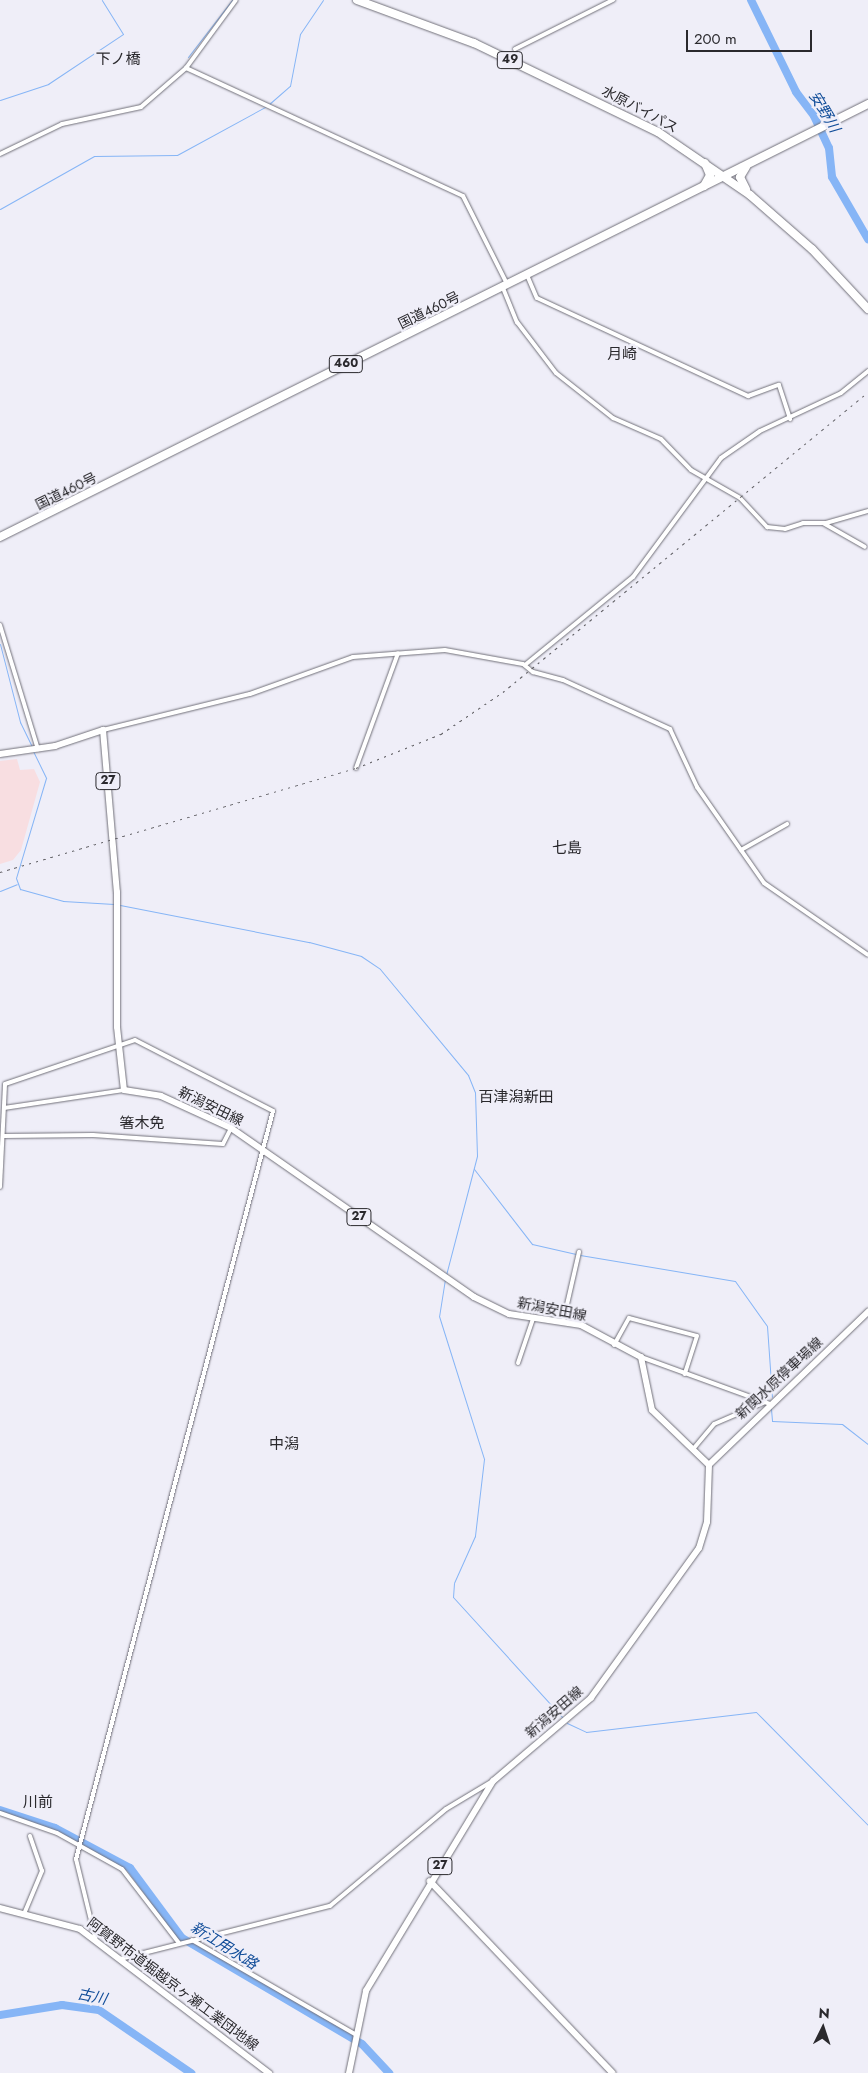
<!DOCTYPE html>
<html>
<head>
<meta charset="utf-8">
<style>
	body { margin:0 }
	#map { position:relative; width:868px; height:2073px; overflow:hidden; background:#efeef8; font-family:Jost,"Noto Sans JP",sans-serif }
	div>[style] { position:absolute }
	.education>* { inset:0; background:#f8dee1 }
	.stream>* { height:1px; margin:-0.5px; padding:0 0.5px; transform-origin:0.5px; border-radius:0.5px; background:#86b5f6 }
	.river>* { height:8px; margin:-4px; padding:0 4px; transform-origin:4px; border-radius:4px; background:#86b5f6 }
	.roads { filter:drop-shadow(0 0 1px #717079) drop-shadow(0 0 1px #717079) }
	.street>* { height:4px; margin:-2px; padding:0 2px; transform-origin:2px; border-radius:2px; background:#fff }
	.secondary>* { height:5.5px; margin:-2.75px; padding:0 2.75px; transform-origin:2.75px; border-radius:2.75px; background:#fff }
	.primary>* { height:6px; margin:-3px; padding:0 3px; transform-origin:3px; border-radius:3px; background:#fff }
	.highway>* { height:8px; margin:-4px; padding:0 4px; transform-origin:4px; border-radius:4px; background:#fff }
	.rail>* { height:1px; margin-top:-0.5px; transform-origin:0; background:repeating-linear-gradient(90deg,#5f5e63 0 2.5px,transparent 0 7.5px) }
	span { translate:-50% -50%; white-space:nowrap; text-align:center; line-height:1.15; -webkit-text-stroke:4.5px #efeef8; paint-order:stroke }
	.shield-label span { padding:1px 4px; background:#efeef8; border:1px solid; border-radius:4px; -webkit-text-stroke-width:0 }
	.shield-label { font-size:12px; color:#2a292d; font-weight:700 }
	.street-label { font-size:14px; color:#2a292d }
	.neighbourhood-label { font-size:15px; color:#2a292d }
	.water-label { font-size:15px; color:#114d99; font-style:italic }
	.north { position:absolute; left:798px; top:2003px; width:50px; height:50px; -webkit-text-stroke:4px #efeef8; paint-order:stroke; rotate:4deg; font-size:14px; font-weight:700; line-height:20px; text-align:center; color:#2a292d }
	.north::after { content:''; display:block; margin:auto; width:18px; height:22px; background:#2a292d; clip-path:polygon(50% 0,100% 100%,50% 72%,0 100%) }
	.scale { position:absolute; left:686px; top:30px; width:126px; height:22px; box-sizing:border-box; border:2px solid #2a292d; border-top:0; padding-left:6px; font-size:15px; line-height:18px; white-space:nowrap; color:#2a292d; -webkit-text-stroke:4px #efeef8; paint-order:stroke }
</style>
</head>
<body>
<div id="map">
	<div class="education">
		<i style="clip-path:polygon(17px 759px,20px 770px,34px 769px,40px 782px,21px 850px,13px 860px,0 864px,0 761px)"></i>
	</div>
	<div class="stream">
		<i style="left:188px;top:57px;width:72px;rotate:-52.3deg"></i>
		<i style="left:0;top:100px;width:51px;rotate:-18.4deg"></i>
		<i style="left:48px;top:84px;width:90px;rotate:-33.7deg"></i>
		<i style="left:123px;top:34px;width:40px;rotate:-122deg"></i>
		<i style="left:268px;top:105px;width:29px;rotate:-41deg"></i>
		<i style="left:290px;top:86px;width:53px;rotate:-79.1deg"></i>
		<i style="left:300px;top:34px;width:41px;rotate:-55.9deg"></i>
		<i style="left:0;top:209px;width:108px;rotate:-29.4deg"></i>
		<i style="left:94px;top:156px;width:83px;rotate:-0.7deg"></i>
		<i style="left:177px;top:155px;width:100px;rotate:-28.6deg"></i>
		<i style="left:0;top:644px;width:81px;rotate:75.6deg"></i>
		<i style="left:20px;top:722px;width:28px;rotate:64deg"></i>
		<i style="left:33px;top:751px;width:30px;rotate:64deg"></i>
		<i style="left:46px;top:778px;width:104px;rotate:106.7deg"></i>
		<i style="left:16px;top:878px;width:12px;rotate:70deg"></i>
		<i style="left:20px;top:889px;width:45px;rotate:15.6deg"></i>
		<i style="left:63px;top:901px;width:51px;rotate:3.4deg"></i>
		<i style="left:0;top:891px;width:18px;rotate:-22deg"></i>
		<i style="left:120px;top:905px;width:193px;rotate:11.1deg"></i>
		<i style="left:309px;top:942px;width:54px;rotate:15.1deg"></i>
		<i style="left:361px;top:956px;width:23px;rotate:34deg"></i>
		<i style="left:380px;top:969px;width:138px;rotate:50.3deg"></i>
		<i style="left:468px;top:1075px;width:18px;rotate:68deg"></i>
		<i style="left:475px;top:1092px;width:64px;rotate:88.2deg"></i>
		<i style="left:477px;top:1156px;width:123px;rotate:104.6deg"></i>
		<i style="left:474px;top:1169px;width:95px;rotate:52.3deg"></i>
		<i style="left:532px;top:1244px;width:45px;rotate:12.8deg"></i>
		<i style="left:580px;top:1255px;width:157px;rotate:9.5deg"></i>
		<i style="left:735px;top:1281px;width:55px;rotate:54.6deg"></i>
		<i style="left:767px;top:1326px;width:71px;rotate:86deg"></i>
		<i style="left:445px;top:1279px;width:37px;rotate:99deg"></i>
		<i style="left:439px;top:1316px;width:150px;rotate:72.5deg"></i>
		<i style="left:484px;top:1459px;width:78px;rotate:96.7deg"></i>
		<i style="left:475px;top:1536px;width:51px;rotate:114.1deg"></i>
		<i style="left:454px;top:1583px;width:14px;rotate:94deg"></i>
		<i style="left:453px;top:1597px;width:164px;rotate:47.7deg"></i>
		<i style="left:771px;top:1409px;width:12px;rotate:85deg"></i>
		<i style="left:772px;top:1421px;width:70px;rotate:2.5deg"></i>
		<i style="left:842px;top:1424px;width:33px;rotate:38deg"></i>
		<i style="left:567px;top:1723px;width:21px;rotate:25deg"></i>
		<i style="left:586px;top:1732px;width:171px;rotate:-6.7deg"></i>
		<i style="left:756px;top:1712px;width:159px;rotate:45.3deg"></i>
	</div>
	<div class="river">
		<i style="left:751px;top:0;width:102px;rotate:63.9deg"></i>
		<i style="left:796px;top:92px;width:30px;rotate:53deg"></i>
		<i style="left:814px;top:116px;width:35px;rotate:65deg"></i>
		<i style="left:829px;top:148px;width:29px;rotate:84deg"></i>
		<i style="left:832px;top:177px;width:72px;rotate:59.9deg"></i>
		<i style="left:0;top:1810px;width:58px;rotate:18.1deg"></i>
		<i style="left:55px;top:1828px;width:85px;rotate:28.1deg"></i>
		<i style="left:130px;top:1868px;width:87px;rotate:53.4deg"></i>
		<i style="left:182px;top:1938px;width:209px;rotate:30.5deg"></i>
		<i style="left:362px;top:2044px;width:40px;rotate:47deg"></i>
		<i style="left:0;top:2015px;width:63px;rotate:-9.2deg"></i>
		<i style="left:62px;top:2005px;width:37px;rotate:8deg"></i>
		<i style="left:99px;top:2010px;width:112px;rotate:34.4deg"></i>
	</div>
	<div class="roads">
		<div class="street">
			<i style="left:515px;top:49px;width:110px;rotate:-26.6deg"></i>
			<i style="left:186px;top:68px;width:305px;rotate:24.8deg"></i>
			<i style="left:463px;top:196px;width:98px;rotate:63.4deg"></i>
			<i style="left:0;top:154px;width:69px;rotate:-25.8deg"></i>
			<i style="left:62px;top:124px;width:81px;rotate:-12.1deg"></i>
			<i style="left:141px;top:107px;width:60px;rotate:-40.9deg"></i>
			<i style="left:186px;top:68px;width:84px;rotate:-53.7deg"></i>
			<i style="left:527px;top:275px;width:25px;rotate:67deg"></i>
			<i style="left:537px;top:298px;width:233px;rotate:24.9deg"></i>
			<i style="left:748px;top:396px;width:33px;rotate:-20deg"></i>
			<i style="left:779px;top:385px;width:36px;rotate:72deg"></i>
			<i style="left:503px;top:288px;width:37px;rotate:68deg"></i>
			<i style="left:517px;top:322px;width:64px;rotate:52.6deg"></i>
			<i style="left:556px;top:373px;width:73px;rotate:38.3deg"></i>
			<i style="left:613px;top:418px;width:52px;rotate:23.6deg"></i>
			<i style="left:661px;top:439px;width:43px;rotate:45.9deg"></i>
			<i style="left:691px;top:470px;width:56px;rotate:29.7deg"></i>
			<i style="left:740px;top:498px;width:40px;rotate:47deg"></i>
			<i style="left:767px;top:527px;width:18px;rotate:6deg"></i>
			<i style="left:785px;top:529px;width:19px;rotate:-18deg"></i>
			<i style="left:803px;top:523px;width:23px"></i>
			<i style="left:826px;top:523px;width:44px;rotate:-15.9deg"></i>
			<i style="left:823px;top:523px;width:48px;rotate:29.7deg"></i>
			<i style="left:0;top:625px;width:130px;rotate:73deg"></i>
			<i style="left:525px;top:665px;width:139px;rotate:-39.2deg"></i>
			<i style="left:633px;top:577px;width:148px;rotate:-53.5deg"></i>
			<i style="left:721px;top:458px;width:47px;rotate:-34.7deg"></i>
			<i style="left:760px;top:431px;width:89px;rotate:-25.1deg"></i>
			<i style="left:841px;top:393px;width:35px;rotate:-39deg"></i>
			<i style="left:103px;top:730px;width:151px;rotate:-13.8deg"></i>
			<i style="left:250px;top:694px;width:109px;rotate:-19.8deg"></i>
			<i style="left:353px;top:657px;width:92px;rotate:-4.4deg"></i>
			<i style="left:445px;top:650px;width:79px;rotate:10.2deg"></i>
			<i style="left:523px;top:664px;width:13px;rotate:39deg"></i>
			<i style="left:533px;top:672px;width:31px;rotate:15deg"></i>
			<i style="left:563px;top:680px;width:118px;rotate:24.6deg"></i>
			<i style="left:670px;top:729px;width:64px;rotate:65deg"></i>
			<i style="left:697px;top:787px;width:117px;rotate:55.1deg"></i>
			<i style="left:764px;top:883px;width:126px;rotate:34.7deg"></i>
			<i style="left:356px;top:768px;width:122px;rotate:-69.9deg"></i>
			<i style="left:741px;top:850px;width:53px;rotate:-29.5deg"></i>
			<i style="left:4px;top:1108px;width:121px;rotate:-8.5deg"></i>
			<i style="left:4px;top:1136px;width:89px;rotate:-0.6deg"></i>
			<i style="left:93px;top:1135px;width:130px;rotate:4deg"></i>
			<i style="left:223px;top:1144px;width:18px;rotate:-63deg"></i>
			<i style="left:0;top:1187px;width:103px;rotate:-87.2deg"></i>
			<i style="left:5px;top:1084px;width:137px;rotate:-18.7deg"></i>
			<i style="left:135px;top:1040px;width:155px;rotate:27.2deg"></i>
			<i style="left:273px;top:1111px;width:774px;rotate:104.75deg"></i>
			<i style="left:76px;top:1859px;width:84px;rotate:76.3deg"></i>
			<i style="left:563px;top:1322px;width:72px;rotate:-77.1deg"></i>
			<i style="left:614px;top:1345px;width:31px;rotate:-61deg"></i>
			<i style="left:629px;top:1318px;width:70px;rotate:14.8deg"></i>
			<i style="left:697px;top:1336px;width:40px;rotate:108deg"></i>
			<i style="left:641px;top:1357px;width:137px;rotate:20deg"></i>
			<i style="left:518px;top:1363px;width:46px;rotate:-71.2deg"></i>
			<i style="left:694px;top:1448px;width:31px;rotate:-50deg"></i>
			<i style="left:714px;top:1424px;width:56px;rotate:-23.3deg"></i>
			<i style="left:0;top:1813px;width:60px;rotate:19.3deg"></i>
			<i style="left:57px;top:1833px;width:74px;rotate:29deg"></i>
			<i style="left:122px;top:1869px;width:93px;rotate:52.4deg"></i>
			<i style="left:24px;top:1914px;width:47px;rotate:-67.3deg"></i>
			<i style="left:42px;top:1871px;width:37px;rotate:-109deg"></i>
			<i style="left:192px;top:1940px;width:188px;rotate:30deg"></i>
			<i style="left:120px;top:1959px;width:217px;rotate:-14.2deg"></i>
			<i style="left:330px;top:1906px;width:151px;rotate:-39.9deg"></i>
			<i style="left:446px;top:1809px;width:52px;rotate:-31deg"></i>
		</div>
		<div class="secondary">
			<i style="left:709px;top:1465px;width:221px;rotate:-43.9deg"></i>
			<i style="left:430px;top:1881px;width:265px;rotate:46.4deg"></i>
			<i style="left:0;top:1908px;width:83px;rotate:14.7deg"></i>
			<i style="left:80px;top:1929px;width:238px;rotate:37.3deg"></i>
		</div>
		<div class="primary">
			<i style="left:0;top:754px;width:56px;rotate:-8.3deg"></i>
			<i style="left:55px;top:746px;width:51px;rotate:-18.4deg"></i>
			<i style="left:103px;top:730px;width:163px;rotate:85.1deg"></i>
			<i style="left:117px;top:892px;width:135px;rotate:90deg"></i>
			<i style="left:117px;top:1027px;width:63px;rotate:83.7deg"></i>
			<i style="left:124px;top:1090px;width:37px;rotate:9deg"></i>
			<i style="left:161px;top:1096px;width:77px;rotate:24.6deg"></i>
			<i style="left:231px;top:1128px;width:296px;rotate:34.8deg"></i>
			<i style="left:474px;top:1297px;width:39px;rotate:26deg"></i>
			<i style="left:509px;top:1314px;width:73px;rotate:8.7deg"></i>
			<i style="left:581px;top:1325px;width:68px;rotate:28.1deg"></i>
			<i style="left:641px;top:1357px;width:54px;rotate:78.3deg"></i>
			<i style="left:652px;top:1410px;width:79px;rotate:44deg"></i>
			<i style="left:709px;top:1465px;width:57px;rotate:92deg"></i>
			<i style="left:707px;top:1522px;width:27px;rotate:107deg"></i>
			<i style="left:699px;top:1548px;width:185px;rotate:125.8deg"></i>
			<i style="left:591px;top:1698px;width:128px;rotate:139.7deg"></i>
			<i style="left:493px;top:1781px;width:245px;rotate:121.2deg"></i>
			<i style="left:366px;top:1991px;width:84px;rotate:101.7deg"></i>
		</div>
		<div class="highway">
			<i style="left:357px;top:0;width:125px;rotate:20.2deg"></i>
			<i style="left:474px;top:43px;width:204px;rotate:25.8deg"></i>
			<i style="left:658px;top:132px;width:112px;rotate:34.4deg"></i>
			<i style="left:750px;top:195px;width:82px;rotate:41.1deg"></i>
			<i style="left:812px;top:249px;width:82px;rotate:47deg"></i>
			<i style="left:704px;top:186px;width:13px;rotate:-61deg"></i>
			<i style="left:710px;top:175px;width:13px;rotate:-113deg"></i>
			<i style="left:746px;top:189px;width:13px;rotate:-117deg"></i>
			<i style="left:740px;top:177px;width:12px;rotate:-59deg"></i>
			<i style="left:0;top:537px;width:970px;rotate:-26.51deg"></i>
		</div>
	</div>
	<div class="rail">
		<i style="left:0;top:872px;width:371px;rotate:-16.3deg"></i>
		<i style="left:356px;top:768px;width:92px;rotate:-21.8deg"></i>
		<i style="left:441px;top:734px;width:75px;rotate:-34.1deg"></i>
		<i style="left:503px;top:692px;width:472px;rotate:-39.4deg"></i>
	</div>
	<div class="shield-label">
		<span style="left:510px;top:60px">49</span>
		<span style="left:346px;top:364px">460</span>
		<span style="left:108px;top:781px">27</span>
		<span style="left:359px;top:1217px">27</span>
		<span style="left:440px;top:1866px">27</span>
	</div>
	<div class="street-label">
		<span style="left:640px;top:109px;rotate:28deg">水原バイパス</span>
		<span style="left:429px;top:310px;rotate:-26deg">国道460号</span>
		<span style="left:66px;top:491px;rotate:-26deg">国道460号</span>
		<span style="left:211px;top:1106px;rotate:26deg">新潟安田線</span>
		<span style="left:552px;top:1309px;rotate:11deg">新潟安田線</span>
		<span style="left:779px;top:1378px;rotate:-43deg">新関水原停車場線</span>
		<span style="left:554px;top:1712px;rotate:-41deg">新潟安田線</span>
		<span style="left:173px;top:1984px;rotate:37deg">阿賀野市道堀越京ヶ瀬工業団地線</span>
	</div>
	<div class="neighbourhood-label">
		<span style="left:118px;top:60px">下ノ橋</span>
		<span style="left:622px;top:355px">月崎</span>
		<span style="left:567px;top:849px">七島</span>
		<span style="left:516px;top:1098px">百津潟新田</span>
		<span style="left:142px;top:1124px">箸木免</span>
		<span style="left:284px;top:1445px">中潟</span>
		<span style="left:38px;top:1803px">川前</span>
	</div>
	<div class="water-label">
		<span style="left:824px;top:112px;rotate:59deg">安野川</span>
		<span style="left:224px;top:1946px;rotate:32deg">新江用水路</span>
		<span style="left:92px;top:1997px;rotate:12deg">古川</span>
	</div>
	<div class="north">N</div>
	<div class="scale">200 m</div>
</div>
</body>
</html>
